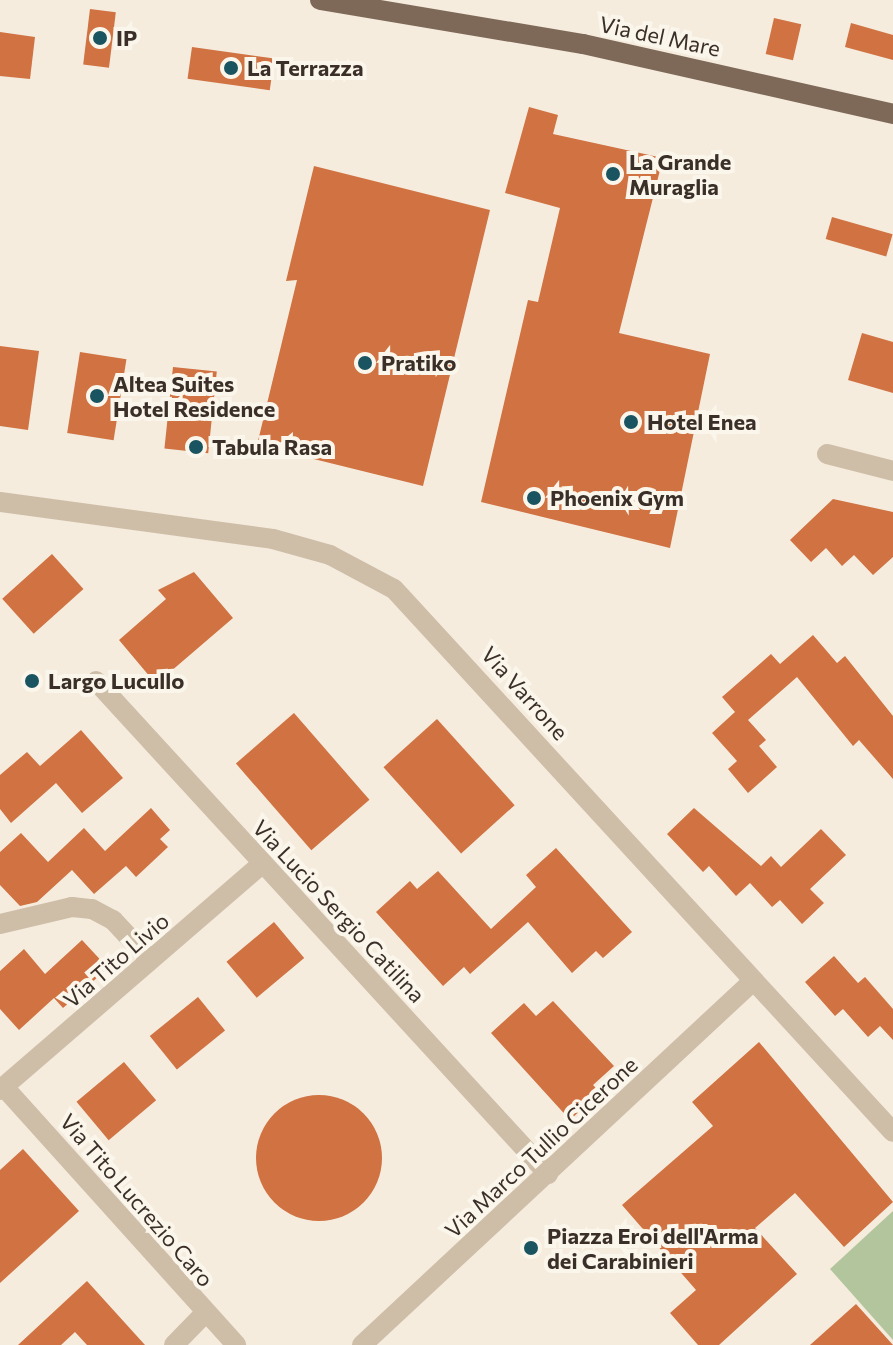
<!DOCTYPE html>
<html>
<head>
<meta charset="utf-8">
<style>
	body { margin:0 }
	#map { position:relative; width:893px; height:1345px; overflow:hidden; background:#f5ecde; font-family:Commissioner,sans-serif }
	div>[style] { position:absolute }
	.green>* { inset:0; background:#b3c59c }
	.building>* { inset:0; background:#d07241; transform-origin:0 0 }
	.round { border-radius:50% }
	.minor>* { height:20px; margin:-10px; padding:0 10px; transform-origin:10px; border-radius:10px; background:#cebea8 }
	.major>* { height:20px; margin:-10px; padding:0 10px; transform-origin:10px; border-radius:10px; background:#7e6959 }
	.dots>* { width:22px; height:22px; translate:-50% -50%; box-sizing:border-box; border:4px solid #fbf6eb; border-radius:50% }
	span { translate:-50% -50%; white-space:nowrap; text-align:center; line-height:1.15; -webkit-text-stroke:8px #fbf6eb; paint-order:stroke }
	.street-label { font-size:22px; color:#3b3029 }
	.poi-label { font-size:22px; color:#3b3029; font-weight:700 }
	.left { translate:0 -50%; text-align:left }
</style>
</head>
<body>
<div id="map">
	<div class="green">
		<i style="clip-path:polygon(893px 1211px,893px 1340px,830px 1269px)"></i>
	</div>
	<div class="building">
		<i style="left:90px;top:9px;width:26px;height:56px;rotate:7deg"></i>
		<i style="left:774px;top:18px;width:28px;height:37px;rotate:13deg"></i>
		<i style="clip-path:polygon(851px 23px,893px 35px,893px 60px,845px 47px)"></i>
		<i style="clip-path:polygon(0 32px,35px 37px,30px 79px,0 76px)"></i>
		<i style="left:192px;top:47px;width:83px;height:32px;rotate:8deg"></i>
		<i style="clip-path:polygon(529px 107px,558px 115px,553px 134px,663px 158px,619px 333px,710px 354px,670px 548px,481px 502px,528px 300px,538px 302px,560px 208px,505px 193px)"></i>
		<i style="clip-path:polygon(314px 166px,490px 210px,423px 486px,257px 445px,297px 280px,286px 281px)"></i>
		<i style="left:832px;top:217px;width:63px;height:23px;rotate:16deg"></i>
		<i style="clip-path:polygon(862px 333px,893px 342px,893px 393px,848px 380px)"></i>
		<i style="clip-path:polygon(0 346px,39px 351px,28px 430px,0 426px)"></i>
		<i style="left:80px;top:352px;width:47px;height:82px;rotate:9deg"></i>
		<i style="left:173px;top:367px;width:44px;height:82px;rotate:6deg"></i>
		<i style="clip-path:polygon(833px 499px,893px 512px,893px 557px,873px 575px,854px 555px,842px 566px,826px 548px,811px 562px,790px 540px)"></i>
		<i style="left:52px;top:554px;width:47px;height:67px;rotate:48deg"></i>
		<i style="clip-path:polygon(194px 572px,233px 618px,156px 684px,119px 640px,166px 599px,158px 590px)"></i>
		<i style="clip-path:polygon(813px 635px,837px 663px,845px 656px,893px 716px,893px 779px,859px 740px,853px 746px,797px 677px,748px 720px,766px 740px,759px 746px,777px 767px,748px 793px,728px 769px,737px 761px,712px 733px,735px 712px,722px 697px,771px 654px,780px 664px)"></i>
		<i style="left:294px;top:713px;width:115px;height:77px;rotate:49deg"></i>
		<i style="left:437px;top:719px;width:116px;height:72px;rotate:48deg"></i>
		<i style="clip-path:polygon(81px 730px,123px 778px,82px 813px,56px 783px,11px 823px,0 809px,0 775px,27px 752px,40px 766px)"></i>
		<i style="clip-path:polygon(151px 808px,170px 830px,160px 839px,168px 847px,136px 877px,126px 866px,94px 894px,72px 870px,37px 902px,20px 906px,0 885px,0 852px,21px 833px,48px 862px,84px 828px,105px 851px)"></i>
		<i style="clip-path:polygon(694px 808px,761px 866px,771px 856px,781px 867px,821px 829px,846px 855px,810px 889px,824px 903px,802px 924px,780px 900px,772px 907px,750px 883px,736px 896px,709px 866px,703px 872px,667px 834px)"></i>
		<i style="clip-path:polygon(556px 848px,632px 932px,603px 958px,596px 951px,572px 973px,528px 922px,470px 974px,464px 967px,443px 986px,376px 912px,410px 881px,417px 889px,438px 871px,491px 929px,536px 887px,526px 875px)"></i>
		<i style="left:274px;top:922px;width:47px;height:62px;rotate:50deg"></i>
		<i style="clip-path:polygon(82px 940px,108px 968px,63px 1008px,54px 998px,19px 1030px,0 1009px,0 971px,24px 949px,45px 974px)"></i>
		<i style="clip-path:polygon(834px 956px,858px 983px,865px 977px,893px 1009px,893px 1040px,880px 1026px,868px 1037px,843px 1009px,835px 1016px,805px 982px)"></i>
		<i style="left:198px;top:997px;width:43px;height:62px;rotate:51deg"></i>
		<i style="clip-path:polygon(553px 1001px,614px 1066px,593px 1085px,600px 1092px,570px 1120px,491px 1033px,524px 1003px,536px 1016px)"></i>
		<i style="clip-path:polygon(759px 1042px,893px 1202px,844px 1247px,795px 1193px,755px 1228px,797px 1274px,719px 1345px,698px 1345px,670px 1313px,696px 1290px,622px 1205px,713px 1126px,692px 1102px)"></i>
		<i style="left:124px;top:1062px;width:50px;height:62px;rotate:50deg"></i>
		<i class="round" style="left:256px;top:1095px;width:126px;height:126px"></i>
		<i style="clip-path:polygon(23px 1149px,79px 1211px,0 1283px,0 1170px)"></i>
		<i style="clip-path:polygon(87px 1281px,145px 1345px,87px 1345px,75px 1332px,61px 1345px,18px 1345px)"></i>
		<i style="clip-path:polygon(856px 1304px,893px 1345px,810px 1345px)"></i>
	</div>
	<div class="minor">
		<i style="left:827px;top:454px;width:68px;rotate:14.4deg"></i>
		<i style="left:0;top:502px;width:275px;rotate:7.7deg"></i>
		<i style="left:273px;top:539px;width:59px;rotate:15.7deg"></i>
		<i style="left:330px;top:555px;width:72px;rotate:28deg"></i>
		<i style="left:394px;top:589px;width:737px;rotate:47.42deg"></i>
		<i style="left:96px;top:681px;width:669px;rotate:47.48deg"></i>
		<i style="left:0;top:924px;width:74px;rotate:-13.3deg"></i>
		<i style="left:72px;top:907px;width:20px;rotate:6deg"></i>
		<i style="left:92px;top:909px;width:24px;rotate:28deg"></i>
		<i style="left:113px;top:920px;width:54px;rotate:47.2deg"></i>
		<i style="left:4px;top:1087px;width:347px;rotate:48deg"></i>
		<i style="left:0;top:1090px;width:346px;rotate:-40.8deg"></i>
		<i style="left:174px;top:1345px;width:45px;rotate:-45.9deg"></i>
		<i style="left:362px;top:1345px;width:533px;rotate:-42.95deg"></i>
	</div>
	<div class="major">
		<i style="left:320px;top:0;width:267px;rotate:9.5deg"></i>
		<i style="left:583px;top:44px;width:318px;rotate:12.7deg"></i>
	</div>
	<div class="dots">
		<i style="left:100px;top:38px;background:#1a5460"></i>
		<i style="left:231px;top:68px;background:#1a5460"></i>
		<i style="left:613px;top:174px;background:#1a5460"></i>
		<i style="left:365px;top:363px;background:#1a5460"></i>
		<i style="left:97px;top:396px;background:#1a5460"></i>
		<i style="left:631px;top:422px;background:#1a5460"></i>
		<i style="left:196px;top:447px;background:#1a5460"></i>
		<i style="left:534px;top:498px;background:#1a5460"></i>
		<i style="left:32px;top:681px;background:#1a5460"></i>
		<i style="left:531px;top:1248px;background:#1a5460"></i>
	</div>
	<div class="street-label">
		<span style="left:660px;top:36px;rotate:12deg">Via del Mare</span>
		<span style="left:525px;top:693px;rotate:48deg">Via Varrone</span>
		<span style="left:339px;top:911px;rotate:47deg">Via Lucio Sergio Catilina</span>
		<span style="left:116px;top:960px;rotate:-41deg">Via Tito Livio</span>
		<span style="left:541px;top:1147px;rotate:-43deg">Via Marco Tullio Cicerone</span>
		<span style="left:137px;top:1200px;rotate:49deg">Via Tito Lucrezio Caro</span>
	</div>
	<div class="poi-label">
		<span class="left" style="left:116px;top:38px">IP</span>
		<span class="left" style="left:247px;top:68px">La Terrazza</span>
		<span class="left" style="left:629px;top:174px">La Grande<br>Muraglia</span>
		<span class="left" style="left:381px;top:363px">Pratiko</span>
		<span class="left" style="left:113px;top:396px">Altea Suites<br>Hotel Residence</span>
		<span class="left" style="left:647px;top:422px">Hotel Enea</span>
		<span class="left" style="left:212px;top:447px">Tabula Rasa</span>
		<span class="left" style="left:550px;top:498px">Phoenix Gym</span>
		<span class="left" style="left:48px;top:681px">Largo Lucullo</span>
		<span class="left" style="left:547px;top:1248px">Piazza Eroi dell'Arma<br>dei Carabinieri</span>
	</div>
</div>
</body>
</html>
